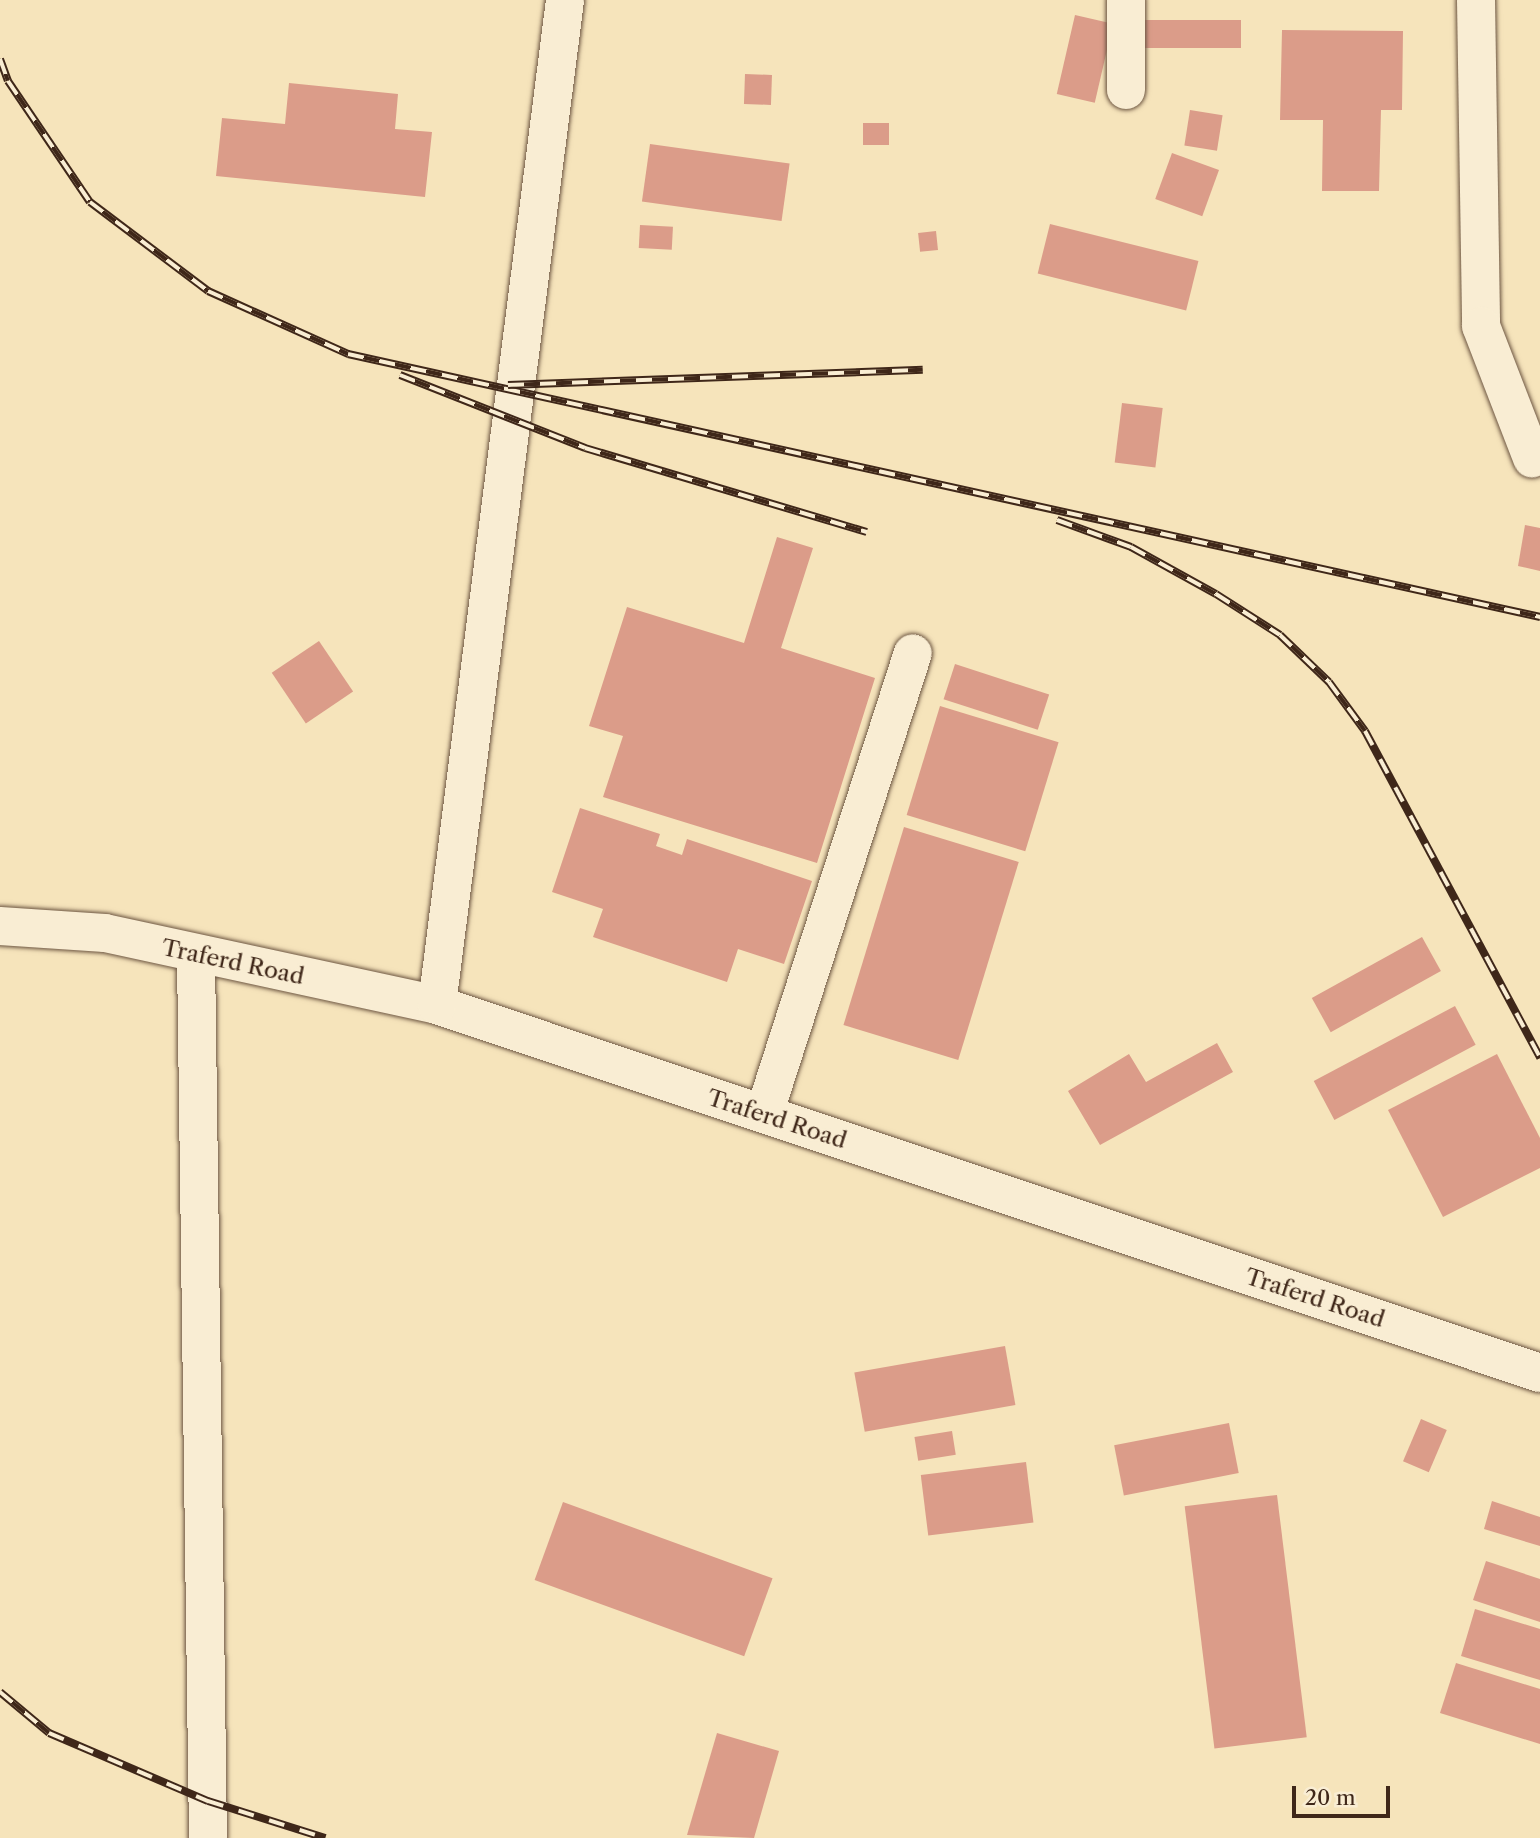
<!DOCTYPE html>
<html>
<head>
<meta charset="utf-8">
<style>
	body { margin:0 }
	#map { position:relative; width:1540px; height:1838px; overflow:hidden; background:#f6e4bb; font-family:"Libre Caslon Text",serif }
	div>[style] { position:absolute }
	.building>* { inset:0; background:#db9c89; transform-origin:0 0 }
	.roads { filter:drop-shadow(0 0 2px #6d5642) drop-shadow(0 0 2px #6d5642) }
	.minor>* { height:38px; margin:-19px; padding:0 19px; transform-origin:19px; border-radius:19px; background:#f9edd3 }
	.rail>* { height:8px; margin-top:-4px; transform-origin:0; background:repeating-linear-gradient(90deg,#f9edd3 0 16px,#3f2719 0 32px); box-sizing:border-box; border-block:2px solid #3f2719 }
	span { translate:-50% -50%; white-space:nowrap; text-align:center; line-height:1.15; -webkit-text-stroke:5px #f9edd3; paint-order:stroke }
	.street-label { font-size:23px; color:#3f2719 }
	.scale { position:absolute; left:1292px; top:1786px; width:98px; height:32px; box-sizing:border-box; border:4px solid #3f2719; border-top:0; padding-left:9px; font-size:21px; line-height:24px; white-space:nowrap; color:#3f2719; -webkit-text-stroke:5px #f9edd3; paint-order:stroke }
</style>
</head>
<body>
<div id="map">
	<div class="building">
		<i style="left:1075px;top:15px;width:39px;height:81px;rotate:13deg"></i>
		<i style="left:1241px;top:20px;width:28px;height:101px;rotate:90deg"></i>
		<i style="clip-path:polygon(1282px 30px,1403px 31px,1402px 110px,1381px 110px,1379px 191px,1322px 191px,1323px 120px,1280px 120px)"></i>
		<i style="left:745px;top:74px;width:27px;height:30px;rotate:2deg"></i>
		<i style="clip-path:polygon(289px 83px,398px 94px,395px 129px,432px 132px,425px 197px,216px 176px,222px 118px,285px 124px)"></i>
		<i style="left:1190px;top:110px;width:33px;height:36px;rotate:9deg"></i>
		<i style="left:863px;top:123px;width:26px;height:22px"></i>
		<i style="left:650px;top:144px;width:141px;height:58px;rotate:8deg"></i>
		<i style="left:1172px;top:153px;width:50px;height:49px;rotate:20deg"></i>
		<i style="left:1050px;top:224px;width:153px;height:51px;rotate:14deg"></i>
		<i style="left:640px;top:225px;width:33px;height:23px;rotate:3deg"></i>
		<i style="left:936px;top:231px;width:19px;height:18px;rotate:84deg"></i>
		<i style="left:1122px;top:403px;width:41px;height:60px;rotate:7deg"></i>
		<i style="clip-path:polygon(1525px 525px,1540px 528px,1540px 571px,1518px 566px)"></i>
		<i style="clip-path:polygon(777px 537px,813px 548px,781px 648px,875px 678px,817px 863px,603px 797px,623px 736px,589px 726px,627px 607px,744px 643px)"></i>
		<i style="left:319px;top:641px;width:61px;height:57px;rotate:56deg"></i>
		<i style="left:955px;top:664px;width:99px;height:37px;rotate:18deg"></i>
		<i style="left:940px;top:706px;width:124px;height:114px;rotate:17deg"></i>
		<i style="clip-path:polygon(580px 808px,660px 834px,656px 846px,682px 855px,687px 839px,812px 881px,784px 964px,738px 949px,727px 982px,593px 937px,603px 909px,552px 892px)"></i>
		<i style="left:904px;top:827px;width:120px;height:207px;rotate:17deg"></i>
		<i style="left:1422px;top:937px;width:39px;height:126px;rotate:61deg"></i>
		<i style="left:1455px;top:1006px;width:44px;height:160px;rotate:62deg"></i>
		<i style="clip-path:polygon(1217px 1043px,1233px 1072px,1100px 1145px,1068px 1091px,1129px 1054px,1146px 1082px)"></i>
		<i style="clip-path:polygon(1497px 1054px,1540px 1138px,1540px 1168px,1443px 1217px,1388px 1110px)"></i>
		<i style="left:1005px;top:1346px;width:60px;height:153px;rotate:80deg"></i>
		<i style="left:1421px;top:1419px;width:28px;height:46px;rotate:23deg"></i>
		<i style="left:1229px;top:1423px;width:51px;height:117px;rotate:79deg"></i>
		<i style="left:952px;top:1431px;width:24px;height:38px;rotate:81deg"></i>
		<i style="left:1026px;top:1462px;width:61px;height:106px;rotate:83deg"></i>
		<i style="left:1277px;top:1495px;width:244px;height:93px;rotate:83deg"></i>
		<i style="clip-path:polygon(1492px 1501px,1540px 1517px,1540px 1546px,1484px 1529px)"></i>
		<i style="left:563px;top:1502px;width:223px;height:83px;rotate:20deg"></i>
		<i style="clip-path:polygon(1486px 1561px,1540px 1579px,1540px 1622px,1473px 1600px)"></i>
		<i style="clip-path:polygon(1475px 1609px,1540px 1629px,1540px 1680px,1461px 1656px)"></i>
		<i style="clip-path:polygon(1456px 1663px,1540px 1689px,1540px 1744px,1440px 1713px)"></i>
		<i style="clip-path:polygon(717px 1733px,779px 1751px,754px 1838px,687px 1835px)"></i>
	</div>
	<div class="roads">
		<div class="minor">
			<i style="left:1476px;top:0;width:326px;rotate:89.1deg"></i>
			<i style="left:1481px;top:326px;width:142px;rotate:68.9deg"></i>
			<i style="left:1126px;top:90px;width:90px;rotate:-90deg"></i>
			<i style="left:0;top:926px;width:105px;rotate:3.8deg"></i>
			<i style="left:105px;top:933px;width:340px;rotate:12.2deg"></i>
			<i style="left:437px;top:1005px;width:1163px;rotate:18.45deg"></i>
			<i style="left:196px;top:956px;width:882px;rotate:89.22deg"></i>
			<i style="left:437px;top:1005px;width:1013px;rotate:-82.74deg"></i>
			<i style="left:764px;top:1114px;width:484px;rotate:-72.1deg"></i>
		</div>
	</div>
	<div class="rail">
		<i style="left:0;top:59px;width:23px;rotate:70deg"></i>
		<i style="left:8px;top:81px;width:146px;rotate:55.9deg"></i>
		<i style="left:90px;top:202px;width:148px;rotate:37deg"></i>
		<i style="left:208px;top:291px;width:154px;rotate:24.2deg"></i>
		<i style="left:348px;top:354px;width:1221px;rotate:12.44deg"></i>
		<i style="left:400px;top:375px;width:199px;rotate:21.5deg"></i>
		<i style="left:585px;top:448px;width:294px;rotate:16.6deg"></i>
		<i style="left:508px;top:385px;width:415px;rotate:-2.1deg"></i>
		<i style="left:1057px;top:520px;width:79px;rotate:20deg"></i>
		<i style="left:1131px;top:547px;width:97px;rotate:28.9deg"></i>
		<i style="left:1216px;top:594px;width:76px;rotate:32.6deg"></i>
		<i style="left:1280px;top:635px;width:68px;rotate:43.8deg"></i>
		<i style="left:1329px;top:682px;width:61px;rotate:53.7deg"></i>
		<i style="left:1365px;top:731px;width:371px;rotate:61.8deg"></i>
		<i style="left:0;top:1692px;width:64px;rotate:39.9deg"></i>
		<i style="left:49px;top:1733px;width:173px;rotate:23.2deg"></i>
		<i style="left:208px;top:1801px;width:123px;rotate:17.5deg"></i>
	</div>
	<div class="street-label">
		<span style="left:233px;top:962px;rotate:12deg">Traferd Road</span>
		<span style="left:777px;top:1119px;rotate:18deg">Traferd Road</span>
		<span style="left:1315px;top:1298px;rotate:18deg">Traferd Road</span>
	</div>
	<div class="scale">20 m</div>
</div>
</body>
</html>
